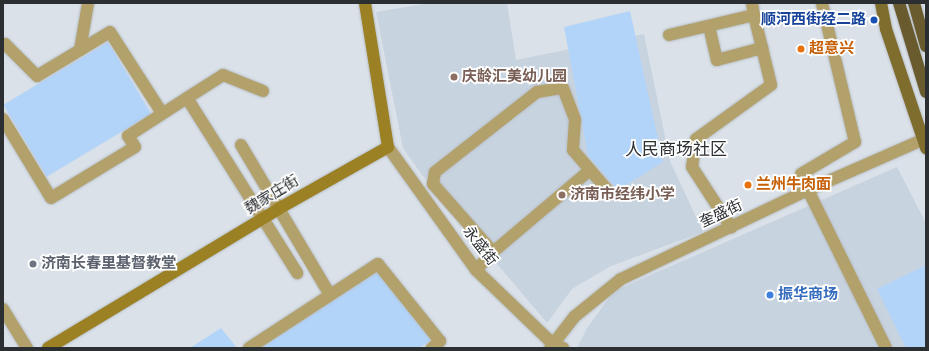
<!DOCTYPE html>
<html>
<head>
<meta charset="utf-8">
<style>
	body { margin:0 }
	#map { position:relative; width:929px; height:351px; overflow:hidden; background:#dae1e8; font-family:"Sofia Sans Condensed","Noto Sans SC",sans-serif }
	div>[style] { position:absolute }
	.built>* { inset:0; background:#c8d3e0 }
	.green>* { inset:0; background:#b2d4f9; transform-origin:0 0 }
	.roads { filter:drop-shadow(0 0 1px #b7bdc3) drop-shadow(0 0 1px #b7bdc3) }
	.street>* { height:12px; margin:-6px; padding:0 6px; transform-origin:6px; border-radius:6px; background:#b2a16b }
	.secondary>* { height:12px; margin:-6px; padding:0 6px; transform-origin:6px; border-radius:6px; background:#9b8123 }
	.primary>* { height:12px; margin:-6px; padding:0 6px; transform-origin:6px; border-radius:6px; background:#7f6d2e }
	.highway>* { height:12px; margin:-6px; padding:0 6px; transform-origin:6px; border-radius:6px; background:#695b2d }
	.dots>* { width:11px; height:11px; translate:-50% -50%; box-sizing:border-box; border:2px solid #fff; border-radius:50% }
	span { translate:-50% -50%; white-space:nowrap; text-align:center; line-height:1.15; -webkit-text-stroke:3.5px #fff; paint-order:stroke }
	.transit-label { font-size:15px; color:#164399; font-weight:700 }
	.right { translate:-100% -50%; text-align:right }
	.food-label { font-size:15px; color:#c56008; font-weight:700 }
	.left { translate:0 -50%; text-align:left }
	.education-label { font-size:15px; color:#785e54; font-weight:700 }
	.street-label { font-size:15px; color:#2c2f31 }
	.worship-label { font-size:15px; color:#5b616d; font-weight:700 }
	.shop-label { font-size:15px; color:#366cbe; font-weight:700 }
	.quarter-label { font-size:17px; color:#2c2f31 }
	.frame { position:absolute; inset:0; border:4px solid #2c2f31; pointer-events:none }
</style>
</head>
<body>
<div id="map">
	<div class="built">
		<i style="clip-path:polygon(430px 3px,507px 3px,516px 60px,644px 34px,670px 161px,703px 232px,611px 266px,572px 289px,547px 323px,422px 175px,403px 148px,376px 12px)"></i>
		<i style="clip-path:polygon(897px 167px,926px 223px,926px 348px,577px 348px,587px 328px,614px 291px)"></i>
	</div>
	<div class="green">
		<i style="clip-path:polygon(630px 11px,663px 162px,618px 190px,588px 155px,564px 27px)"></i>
		<i style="left:108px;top:42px;width:84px;height:122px;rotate:59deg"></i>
		<i style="clip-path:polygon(926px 265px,926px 348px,906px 348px,877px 289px)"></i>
		<i style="clip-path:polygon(377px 272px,432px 339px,420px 348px,260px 348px)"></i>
		<i style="clip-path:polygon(221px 328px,237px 348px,190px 348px)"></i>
	</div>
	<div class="roads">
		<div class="street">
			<i style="left:752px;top:3px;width:12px;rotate:81deg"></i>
			<i style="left:709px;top:26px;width:35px;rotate:77deg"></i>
			<i style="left:717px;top:60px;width:47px;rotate:-14.9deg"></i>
			<i style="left:669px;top:35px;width:87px;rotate:-13.2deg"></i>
			<i style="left:754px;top:15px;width:72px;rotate:76.3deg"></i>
			<i style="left:771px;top:85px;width:92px;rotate:144.2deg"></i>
			<i style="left:696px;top:139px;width:28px;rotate:98deg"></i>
			<i style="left:692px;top:167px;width:72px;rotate:57deg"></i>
			<i style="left:3px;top:46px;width:3px;rotate:-45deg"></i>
			<i style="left:5px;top:44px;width:45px;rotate:45deg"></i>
			<i style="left:37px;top:76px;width:85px;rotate:-31.1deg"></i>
			<i style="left:110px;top:32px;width:96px;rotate:57.3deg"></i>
			<i style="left:80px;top:50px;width:48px;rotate:-80.3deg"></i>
			<i style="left:263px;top:91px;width:43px;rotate:-158.2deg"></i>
			<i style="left:223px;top:75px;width:43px;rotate:147.4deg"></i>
			<i style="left:187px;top:98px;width:207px;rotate:57.8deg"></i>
			<i style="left:3px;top:119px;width:92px;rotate:58.7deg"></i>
			<i style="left:51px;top:198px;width:98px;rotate:-31.3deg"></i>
			<i style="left:135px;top:147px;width:13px;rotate:-122deg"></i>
			<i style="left:128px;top:136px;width:70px;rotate:-32.8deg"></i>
			<i style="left:241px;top:145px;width:174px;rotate:59.3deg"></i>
			<i style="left:388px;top:147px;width:151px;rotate:54.4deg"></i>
			<i style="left:476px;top:270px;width:107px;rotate:43.9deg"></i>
			<i style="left:553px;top:344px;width:11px;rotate:22deg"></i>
			<i style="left:801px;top:174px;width:63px;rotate:-30.7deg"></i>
			<i style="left:855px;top:142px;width:143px;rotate:-103.4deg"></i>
			<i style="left:808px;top:190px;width:176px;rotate:63.7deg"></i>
			<i style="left:493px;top:252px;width:91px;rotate:-131.4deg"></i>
			<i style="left:433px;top:184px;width:12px;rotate:-81deg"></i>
			<i style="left:435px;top:172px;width:130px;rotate:-38.1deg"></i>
			<i style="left:537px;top:92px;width:26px;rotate:-9deg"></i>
			<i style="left:563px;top:88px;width:34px;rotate:69deg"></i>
			<i style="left:575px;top:120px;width:30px;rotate:94deg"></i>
			<i style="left:573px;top:150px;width:57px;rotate:49.3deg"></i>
			<i style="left:476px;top:270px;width:25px;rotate:-47deg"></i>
			<i style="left:493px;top:252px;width:127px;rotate:-40.2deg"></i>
			<i style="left:3px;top:309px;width:46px;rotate:58.4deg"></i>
			<i style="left:249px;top:348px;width:154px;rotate:-33.1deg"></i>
			<i style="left:378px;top:264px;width:99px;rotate:51.2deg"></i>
			<i style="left:440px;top:341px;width:11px;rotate:139deg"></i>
			<i style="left:550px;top:348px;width:39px;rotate:-52deg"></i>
			<i style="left:574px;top:317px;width:60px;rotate:-39deg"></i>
			<i style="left:621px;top:279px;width:207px;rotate:-25.5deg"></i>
			<i style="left:808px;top:190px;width:124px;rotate:-23.7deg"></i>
		</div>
		<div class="secondary">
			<i style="left:48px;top:348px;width:269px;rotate:-31.1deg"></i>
			<i style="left:278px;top:209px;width:126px;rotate:-29.4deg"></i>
			<i style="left:388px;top:147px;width:146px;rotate:-99.1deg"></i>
		</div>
		<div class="primary">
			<i style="left:881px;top:3px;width:26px;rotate:79deg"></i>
			<i style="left:886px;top:29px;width:126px;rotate:71.4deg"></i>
		</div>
		<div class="highway">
			<i style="left:899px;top:3px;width:93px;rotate:73.1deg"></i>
			<i style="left:914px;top:3px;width:45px;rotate:74.4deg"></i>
		</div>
	</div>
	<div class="dots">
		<i style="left:874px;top:20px;background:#1a4fb4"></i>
		<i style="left:801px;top:49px;background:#e8710a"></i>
		<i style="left:454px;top:77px;background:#8d6e63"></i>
		<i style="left:748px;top:185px;background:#e8710a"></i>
		<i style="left:562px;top:195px;background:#8d6e63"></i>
		<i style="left:33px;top:264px;background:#6b7280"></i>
		<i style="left:770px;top:295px;background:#3f7fe0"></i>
	</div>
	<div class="transit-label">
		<span class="right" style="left:866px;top:20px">顺河西街经二路</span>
	</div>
	<div class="food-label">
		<span class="left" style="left:809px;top:49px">超意兴</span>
		<span class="left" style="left:756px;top:185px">兰州牛肉面</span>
	</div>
	<div class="education-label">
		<span class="left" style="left:462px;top:77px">庆龄汇美幼儿园</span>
		<span class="left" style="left:570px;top:195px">济南市经纬小学</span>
	</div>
	<div class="street-label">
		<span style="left:272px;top:195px;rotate:-31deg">魏家庄街</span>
		<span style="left:721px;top:214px;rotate:-25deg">奎盛街</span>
		<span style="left:480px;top:246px;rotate:52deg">永盛街</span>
	</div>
	<div class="worship-label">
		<span class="left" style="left:41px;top:264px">济南长春里基督教堂</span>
	</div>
	<div class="shop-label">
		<span class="left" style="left:778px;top:295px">振华商场</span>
	</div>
	<div class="quarter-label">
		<span style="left:676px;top:151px">人民商场社区</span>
	</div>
	<div class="frame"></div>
</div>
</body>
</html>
